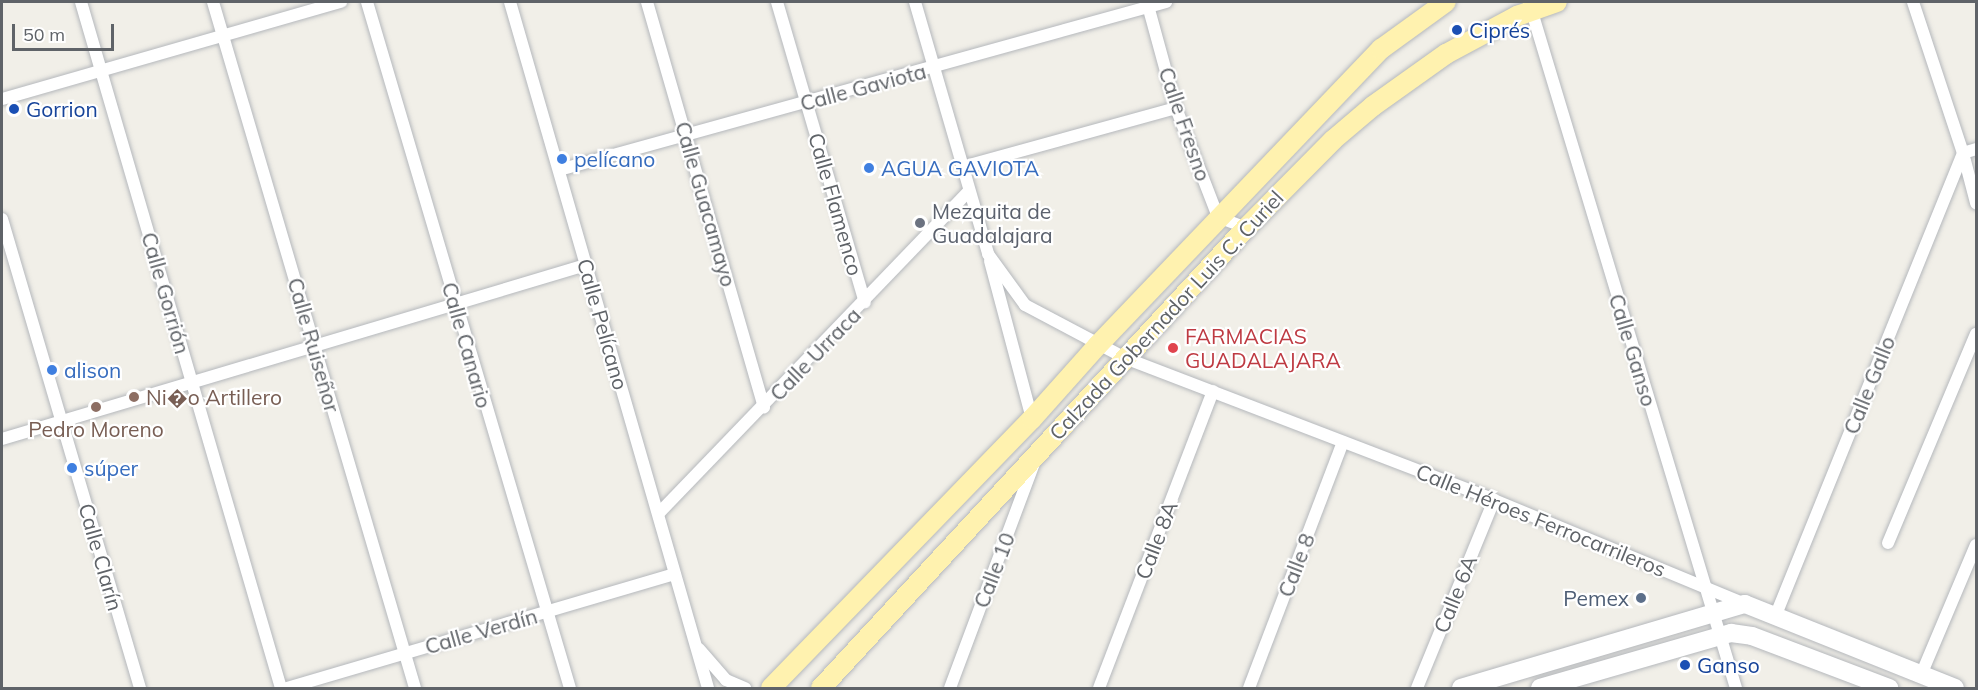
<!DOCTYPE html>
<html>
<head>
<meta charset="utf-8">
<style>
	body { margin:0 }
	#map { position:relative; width:1978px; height:690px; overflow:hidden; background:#f1efe8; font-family:Mulish,sans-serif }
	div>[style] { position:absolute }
	.roads { filter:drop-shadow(0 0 2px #b5b8bc) drop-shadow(0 0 2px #b5b8bc) }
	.street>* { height:12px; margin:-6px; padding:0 6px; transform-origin:6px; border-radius:6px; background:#fff }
	.secondary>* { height:18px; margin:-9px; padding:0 9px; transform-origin:9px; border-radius:9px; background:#fff }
	.primary>* { height:20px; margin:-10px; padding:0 10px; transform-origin:10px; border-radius:10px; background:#fff2af }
	.dots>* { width:16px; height:16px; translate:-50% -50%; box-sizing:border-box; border:3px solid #fff; border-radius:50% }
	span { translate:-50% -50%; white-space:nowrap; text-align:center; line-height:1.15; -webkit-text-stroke:4.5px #fff; paint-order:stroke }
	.transit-label { font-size:21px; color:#164399 }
	.left { translate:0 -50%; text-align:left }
	.street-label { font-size:21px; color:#5f6368 }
	.shop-label { font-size:21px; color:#366cbe }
	.worship-label { font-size:21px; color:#5b616d }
	.health-label { font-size:21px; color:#be3a42 }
	.education-label { font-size:21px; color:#785e54 }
	.service-label { font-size:21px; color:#4e5e75 }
	.right { translate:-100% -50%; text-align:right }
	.frame { position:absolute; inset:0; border:3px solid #5f6368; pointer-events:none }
	.scale { position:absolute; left:12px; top:24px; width:102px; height:27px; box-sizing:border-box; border:3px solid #5f6368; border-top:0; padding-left:8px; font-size:18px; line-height:21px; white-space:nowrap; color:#5f6368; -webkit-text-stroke:4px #fff; paint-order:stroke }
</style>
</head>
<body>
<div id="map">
	<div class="roads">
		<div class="street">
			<i style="left:81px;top:2px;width:715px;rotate:73.75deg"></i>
			<i style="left:213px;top:2px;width:715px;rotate:73.59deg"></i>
			<i style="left:367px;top:2px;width:715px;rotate:73.52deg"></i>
			<i style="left:510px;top:2px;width:714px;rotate:73.9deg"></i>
			<i style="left:647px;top:2px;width:422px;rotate:73.9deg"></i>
			<i style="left:777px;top:2px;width:313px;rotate:73.7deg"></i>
			<i style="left:915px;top:2px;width:262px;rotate:73.8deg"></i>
			<i style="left:988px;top:254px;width:63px;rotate:54deg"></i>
			<i style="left:1025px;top:305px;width:113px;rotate:27.9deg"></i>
			<i style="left:1125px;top:358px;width:395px;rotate:21deg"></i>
			<i style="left:1494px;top:500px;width:272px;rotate:22.5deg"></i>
			<i style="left:1147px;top:2px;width:110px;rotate:74.7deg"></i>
			<i style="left:1176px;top:108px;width:117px;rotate:68.9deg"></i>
			<i style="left:1218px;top:217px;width:30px;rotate:21deg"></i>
			<i style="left:1529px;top:2px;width:717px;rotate:73.21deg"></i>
			<i style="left:1913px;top:2px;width:159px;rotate:71.7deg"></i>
			<i style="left:1963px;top:153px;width:52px;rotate:75.4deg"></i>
			<i style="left:2px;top:99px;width:353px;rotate:-16deg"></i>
			<i style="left:962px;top:167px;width:222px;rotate:-15.4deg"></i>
			<i style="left:559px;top:170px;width:630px;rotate:-15.47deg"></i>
			<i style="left:2px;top:219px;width:489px;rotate:73.6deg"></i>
			<i style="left:990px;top:261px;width:163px;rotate:75.1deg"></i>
			<i style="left:2px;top:439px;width:609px;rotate:-16.59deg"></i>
			<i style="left:659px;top:513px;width:447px;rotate:-46.1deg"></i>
			<i style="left:1888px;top:543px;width:227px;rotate:-67.2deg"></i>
			<i style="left:1775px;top:617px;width:501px;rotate:-67.94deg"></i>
			<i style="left:1963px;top:153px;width:14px;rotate:-17deg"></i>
			<i style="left:699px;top:649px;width:41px;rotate:48.9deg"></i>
			<i style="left:726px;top:680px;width:21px;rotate:23deg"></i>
			<i style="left:1921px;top:675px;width:141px;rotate:-67.1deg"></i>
			<i style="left:287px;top:688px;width:404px;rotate:-16.4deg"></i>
			<i style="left:950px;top:688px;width:240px;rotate:-69.5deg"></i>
			<i style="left:1099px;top:688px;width:318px;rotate:-69deg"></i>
			<i style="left:1249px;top:688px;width:263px;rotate:-69.1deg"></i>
			<i style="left:1417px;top:688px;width:203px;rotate:-67.7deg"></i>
		</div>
		<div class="secondary">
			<i style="left:1461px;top:688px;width:296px;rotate:-16.5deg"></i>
			<i style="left:1745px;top:604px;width:226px;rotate:21.8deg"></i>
			<i style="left:1540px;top:688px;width:199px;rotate:-16.1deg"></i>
			<i style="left:1731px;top:633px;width:21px;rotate:8deg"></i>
			<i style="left:1752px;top:636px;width:147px;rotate:20.8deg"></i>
		</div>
		<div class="primary">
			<i style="left:771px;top:688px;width:375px;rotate:-45.9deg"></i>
			<i style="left:1032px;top:419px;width:99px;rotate:-48.3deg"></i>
			<i style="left:1098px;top:345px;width:410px;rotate:-46.3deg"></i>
			<i style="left:1381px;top:49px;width:80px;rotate:-35.9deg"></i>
			<i style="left:821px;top:688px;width:626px;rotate:-47.26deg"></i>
			<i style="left:1246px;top:228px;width:124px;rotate:-45.3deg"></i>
			<i style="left:1333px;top:140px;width:52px;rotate:-40.4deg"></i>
			<i style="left:1373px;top:106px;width:90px;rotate:-35.5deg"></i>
			<i style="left:1446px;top:54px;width:81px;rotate:-28.2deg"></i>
			<i style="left:1517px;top:16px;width:42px;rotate:-19.3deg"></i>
		</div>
	</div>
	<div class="dots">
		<i style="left:1457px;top:30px;background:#1a4fb4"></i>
		<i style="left:14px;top:109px;background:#1a4fb4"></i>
		<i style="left:562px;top:159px;background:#3f7fe0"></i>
		<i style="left:869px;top:168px;background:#3f7fe0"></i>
		<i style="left:920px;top:223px;background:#6b7280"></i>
		<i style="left:1173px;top:348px;background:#e0444e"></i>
		<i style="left:52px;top:370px;background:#3f7fe0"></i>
		<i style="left:134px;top:397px;background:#8d6e63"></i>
		<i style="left:96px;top:407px;background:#8d6e63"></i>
		<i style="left:72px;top:468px;background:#3f7fe0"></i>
		<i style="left:1641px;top:598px;background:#5c6f8a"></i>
		<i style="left:1685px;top:665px;background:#1a4fb4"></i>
	</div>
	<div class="transit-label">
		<span class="left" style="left:1469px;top:30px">Ciprés</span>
		<span class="left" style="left:26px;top:109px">Gorrion</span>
		<span class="left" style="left:1697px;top:665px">Ganso</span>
	</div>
	<div class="street-label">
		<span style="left:863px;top:87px;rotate:-15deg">Calle Gaviota</span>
		<span style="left:1185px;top:124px;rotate:71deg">Calle Fresno</span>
		<span style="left:706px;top:204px;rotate:74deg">Calle Guacamayo</span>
		<span style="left:836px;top:204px;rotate:74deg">Calle Flamenco</span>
		<span style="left:166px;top:293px;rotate:74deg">Calle Gorrión</span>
		<span style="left:1166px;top:315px;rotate:-47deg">Calzada Gobernador Luis C. Curiel</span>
		<span style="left:603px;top:324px;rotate:74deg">Calle Pelícano</span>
		<span style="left:314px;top:345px;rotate:74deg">Calle Ruiseñor</span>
		<span style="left:467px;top:345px;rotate:74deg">Calle Canario</span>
		<span style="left:1633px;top:350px;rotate:73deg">Calle Ganso</span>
		<span style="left:815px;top:354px;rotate:-46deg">Calle Urraca</span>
		<span style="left:1869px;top:385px;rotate:-68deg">Calle Gallo</span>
		<span style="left:1541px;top:520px;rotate:22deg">Calle Héroes Ferrocarrileros</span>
		<span style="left:1156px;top:540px;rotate:-69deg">Calle 8A</span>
		<span style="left:101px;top:557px;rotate:74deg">Calle Clarín</span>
		<span style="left:1296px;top:565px;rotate:-69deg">Calle 8</span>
		<span style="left:994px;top:570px;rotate:-69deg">Calle 10</span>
		<span style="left:1455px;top:594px;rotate:-68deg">Calle 6A</span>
		<span style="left:481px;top:631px;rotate:-16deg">Calle Verdín</span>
	</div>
	<div class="shop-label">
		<span class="left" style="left:574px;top:159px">pelícano</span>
		<span class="left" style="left:881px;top:168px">AGUA GAVIOTA</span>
		<span class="left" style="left:64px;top:370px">alison</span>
		<span class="left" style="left:84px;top:468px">súper</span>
	</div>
	<div class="worship-label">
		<span class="left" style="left:932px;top:223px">Mezquita de<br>Guadalajara</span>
	</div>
	<div class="health-label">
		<span class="left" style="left:1185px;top:348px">FARMACIAS<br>GUADALAJARA</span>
	</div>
	<div class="education-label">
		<span class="left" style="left:146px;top:397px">Ni�o Artillero</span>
		<span style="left:96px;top:429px">Pedro Moreno</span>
	</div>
	<div class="service-label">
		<span class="right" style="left:1629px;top:598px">Pemex</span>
	</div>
	<div class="frame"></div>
	<div class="scale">50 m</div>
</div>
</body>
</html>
